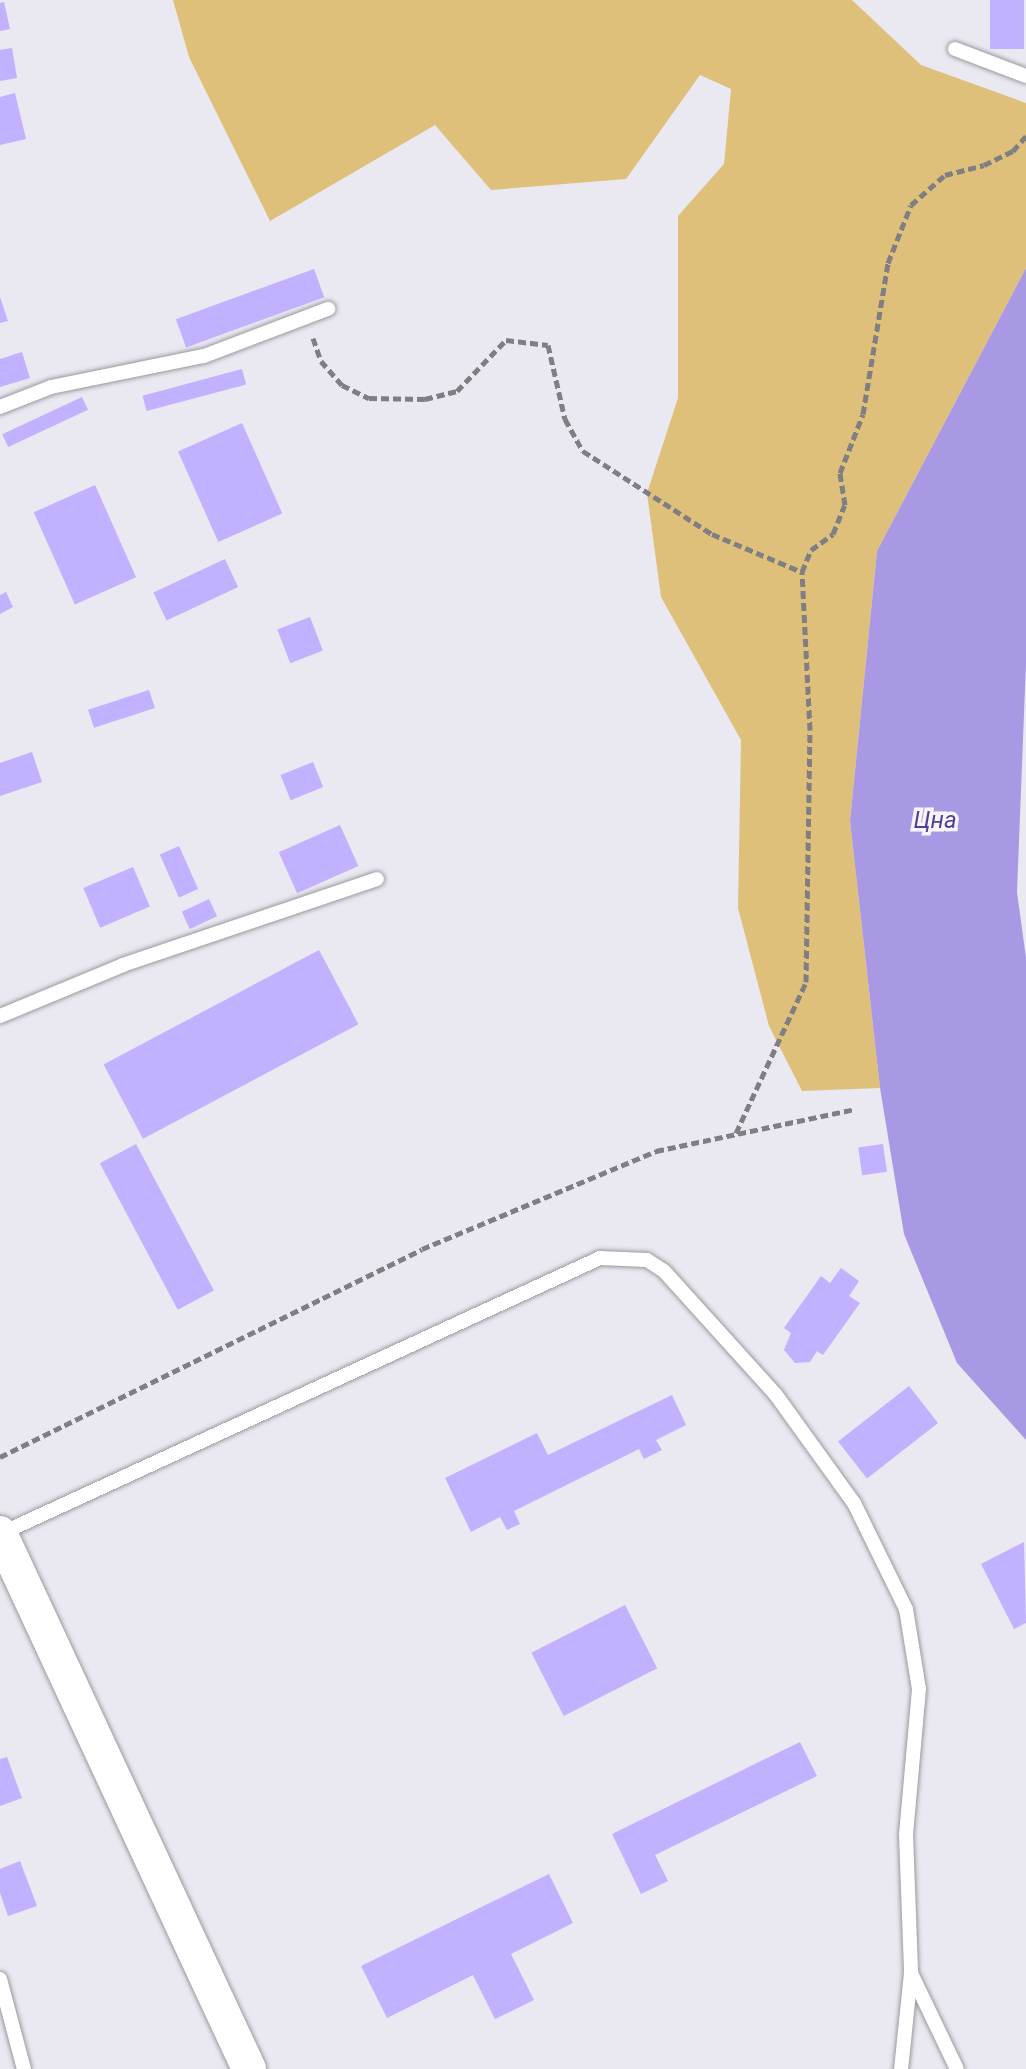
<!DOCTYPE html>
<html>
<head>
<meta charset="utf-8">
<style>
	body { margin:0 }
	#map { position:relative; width:1026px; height:2069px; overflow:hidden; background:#eae8f0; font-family:Roboto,sans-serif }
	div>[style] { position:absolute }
	.green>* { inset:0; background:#dec07b }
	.water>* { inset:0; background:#a998e3 }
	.building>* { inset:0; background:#c2b1fe; transform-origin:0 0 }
	.path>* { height:5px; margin-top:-2.5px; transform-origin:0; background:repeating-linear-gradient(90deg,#7f7e83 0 8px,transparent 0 12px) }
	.roads { filter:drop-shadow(0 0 2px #9a99a0) drop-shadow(0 0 2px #9a99a0) }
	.service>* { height:14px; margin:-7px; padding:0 7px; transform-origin:7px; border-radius:7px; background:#fff }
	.tertiary>* { height:34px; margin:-17px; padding:0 17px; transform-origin:17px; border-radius:17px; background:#fff }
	span { translate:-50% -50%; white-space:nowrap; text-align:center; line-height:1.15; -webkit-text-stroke:7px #f7f6fe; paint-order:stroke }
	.water-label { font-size:24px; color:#573c94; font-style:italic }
</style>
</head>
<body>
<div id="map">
	<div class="green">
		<i style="clip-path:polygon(173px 0,852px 0,921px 65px,1026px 103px,1026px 268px,877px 551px,850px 821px,880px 1088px,802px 1091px,769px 1026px,738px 908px,741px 740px,661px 597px,647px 493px,678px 398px,678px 216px,724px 164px,731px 89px,700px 75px,626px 179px,491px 190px,435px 125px,270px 221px,189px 57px)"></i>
	</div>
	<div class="water">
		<i style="clip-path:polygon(1026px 268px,1026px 663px,1017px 892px,1026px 958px,1026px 1440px,957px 1363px,904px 1234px,880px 1088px,850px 821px,877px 551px)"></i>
	</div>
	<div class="building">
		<i style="left:990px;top:0;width:34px;height:49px"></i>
		<i style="clip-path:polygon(4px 2px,10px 29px,0 31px,0 3px)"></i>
		<i style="clip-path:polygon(12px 48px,17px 78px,0 81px,0 50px)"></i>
		<i style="clip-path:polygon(15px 93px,26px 139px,0 145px,0 97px)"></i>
		<i style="left:314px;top:269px;width:30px;height:147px;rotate:70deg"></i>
		<i style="clip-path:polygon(0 297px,8px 321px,0 323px)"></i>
		<i style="clip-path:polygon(22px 352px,30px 378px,0 387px,0 359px)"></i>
		<i style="left:242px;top:369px;width:16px;height:103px;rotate:75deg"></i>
		<i style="left:82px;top:397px;width:14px;height:88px;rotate:65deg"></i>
		<i style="left:242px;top:423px;width:99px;height:70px;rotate:66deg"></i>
		<i style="left:95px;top:485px;width:101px;height:67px;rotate:66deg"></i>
		<i style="left:225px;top:559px;width:31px;height:79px;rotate:65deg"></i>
		<i style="clip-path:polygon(6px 592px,13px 607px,0 614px,0 595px)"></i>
		<i style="left:310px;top:617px;width:36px;height:35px;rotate:69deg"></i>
		<i style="left:149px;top:690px;width:19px;height:64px;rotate:72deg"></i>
		<i style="clip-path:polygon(32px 752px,42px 782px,0 796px,0 763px)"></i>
		<i style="left:313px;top:762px;width:27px;height:35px;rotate:68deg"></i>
		<i style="left:340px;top:825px;width:45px;height:67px;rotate:66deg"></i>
		<i style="left:179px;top:846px;width:47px;height:21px;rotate:66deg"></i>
		<i style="left:133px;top:867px;width:43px;height:54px;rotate:67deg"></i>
		<i style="left:209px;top:899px;width:19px;height:30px;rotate:65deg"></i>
		<i style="left:319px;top:950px;width:84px;height:244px;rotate:62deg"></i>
		<i style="left:136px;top:1144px;width:166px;height:41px;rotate:62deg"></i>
		<i style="left:883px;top:1144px;width:28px;height:25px;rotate:82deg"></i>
		<i style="clip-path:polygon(841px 1268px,859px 1281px,849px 1296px,860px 1303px,823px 1355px,817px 1351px,810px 1362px,795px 1363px,784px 1350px,791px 1333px,784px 1328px,821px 1276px,830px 1283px)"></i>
		<i style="left:909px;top:1386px;width:47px;height:90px;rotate:52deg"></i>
		<i style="clip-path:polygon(672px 1395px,686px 1425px,656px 1440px,662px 1450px,644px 1459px,639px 1449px,514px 1511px,520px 1524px,507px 1530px,500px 1517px,471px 1532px,445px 1478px,537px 1433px,548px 1455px)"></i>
		<i style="clip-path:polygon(1024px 1542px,1026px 1623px,1014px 1629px,981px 1564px)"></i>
		<i style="left:625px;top:1605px;width:71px;height:105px;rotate:63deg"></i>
		<i style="clip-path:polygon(800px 1742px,817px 1776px,655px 1855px,668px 1881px,641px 1894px,612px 1834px)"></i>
		<i style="clip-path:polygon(7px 1757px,22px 1798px,0 1806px,0 1759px)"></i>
		<i style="clip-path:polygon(20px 1861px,37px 1906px,8px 1916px,0 1893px,0 1869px)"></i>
		<i style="clip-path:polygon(549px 1874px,573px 1923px,511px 1954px,534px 2000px,495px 2019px,473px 1975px,387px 2018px,361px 1966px)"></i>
	</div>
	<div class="path">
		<i style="left:313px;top:338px;width:24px;rotate:71deg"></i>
		<i style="left:321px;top:361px;width:32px;rotate:49deg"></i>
		<i style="left:342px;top:385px;width:30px;rotate:26deg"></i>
		<i style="left:369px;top:398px;width:56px;rotate:1deg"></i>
		<i style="left:425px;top:399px;width:33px;rotate:-14deg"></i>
		<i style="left:457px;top:391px;width:71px;rotate:-46.1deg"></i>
		<i style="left:506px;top:340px;width:42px;rotate:6.8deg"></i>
		<i style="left:548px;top:345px;width:76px;rotate:77.1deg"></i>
		<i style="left:565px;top:419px;width:37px;rotate:61deg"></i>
		<i style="left:583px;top:451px;width:153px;rotate:32.8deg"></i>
		<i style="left:712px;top:534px;width:98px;rotate:22.9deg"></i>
		<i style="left:802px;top:572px;width:24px;rotate:-68deg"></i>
		<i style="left:811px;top:550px;width:27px;rotate:-36deg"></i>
		<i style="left:833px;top:534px;width:31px;rotate:-68deg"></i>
		<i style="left:845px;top:505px;width:32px;rotate:-99deg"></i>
		<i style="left:840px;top:473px;width:63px;rotate:-68.7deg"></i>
		<i style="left:863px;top:414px;width:153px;rotate:-80.6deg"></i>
		<i style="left:888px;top:263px;width:62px;rotate:-68.4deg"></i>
		<i style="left:911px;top:205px;width:45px;rotate:-41.4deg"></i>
		<i style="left:945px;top:175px;width:40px;rotate:-14.4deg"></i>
		<i style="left:984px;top:165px;width:32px;rotate:-26deg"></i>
		<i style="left:1013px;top:151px;width:20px;rotate:-49deg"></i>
		<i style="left:736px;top:1133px;width:166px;rotate:-65.1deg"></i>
		<i style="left:806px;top:982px;width:252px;rotate:-89.1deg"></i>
		<i style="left:810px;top:730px;width:158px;rotate:-92.9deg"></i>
		<i style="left:0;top:1457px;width:470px;rotate:-26.2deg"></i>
		<i style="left:422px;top:1249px;width:254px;rotate:-22.7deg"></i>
		<i style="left:656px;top:1151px;width:203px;rotate:-11.9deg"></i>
	</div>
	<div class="roads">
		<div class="service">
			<i style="left:955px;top:49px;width:76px;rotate:20.8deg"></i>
			<i style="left:0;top:407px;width:55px;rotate:-21.4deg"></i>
			<i style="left:51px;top:387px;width:156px;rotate:-11.5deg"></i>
			<i style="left:204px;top:356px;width:133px;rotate:-20.8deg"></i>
			<i style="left:0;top:1016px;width:133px;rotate:-22.5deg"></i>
			<i style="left:123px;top:965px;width:268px;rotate:-18.7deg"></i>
			<i style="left:0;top:1534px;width:660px;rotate:-24.7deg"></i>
			<i style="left:600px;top:1258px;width:47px;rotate:2.4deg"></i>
			<i style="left:647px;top:1260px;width:20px;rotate:33deg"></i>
			<i style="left:664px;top:1271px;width:167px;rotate:47.9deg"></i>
			<i style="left:776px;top:1395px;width:133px;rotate:54.2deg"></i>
			<i style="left:854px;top:1503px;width:118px;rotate:63.9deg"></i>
			<i style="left:906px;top:1609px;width:81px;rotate:80.8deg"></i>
			<i style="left:919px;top:1689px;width:146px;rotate:95.1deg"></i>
			<i style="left:906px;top:1834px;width:139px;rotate:87.9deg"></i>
			<i style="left:911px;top:1973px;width:97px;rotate:95.9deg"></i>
			<i style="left:911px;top:1973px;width:106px;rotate:64.4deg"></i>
			<i style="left:0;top:1979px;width:93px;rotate:75.1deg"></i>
		</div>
		<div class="tertiary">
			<i style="left:0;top:1533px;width:591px;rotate:65.08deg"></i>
		</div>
	</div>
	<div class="water-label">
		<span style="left:935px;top:821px">Цна</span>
	</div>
</div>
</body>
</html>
